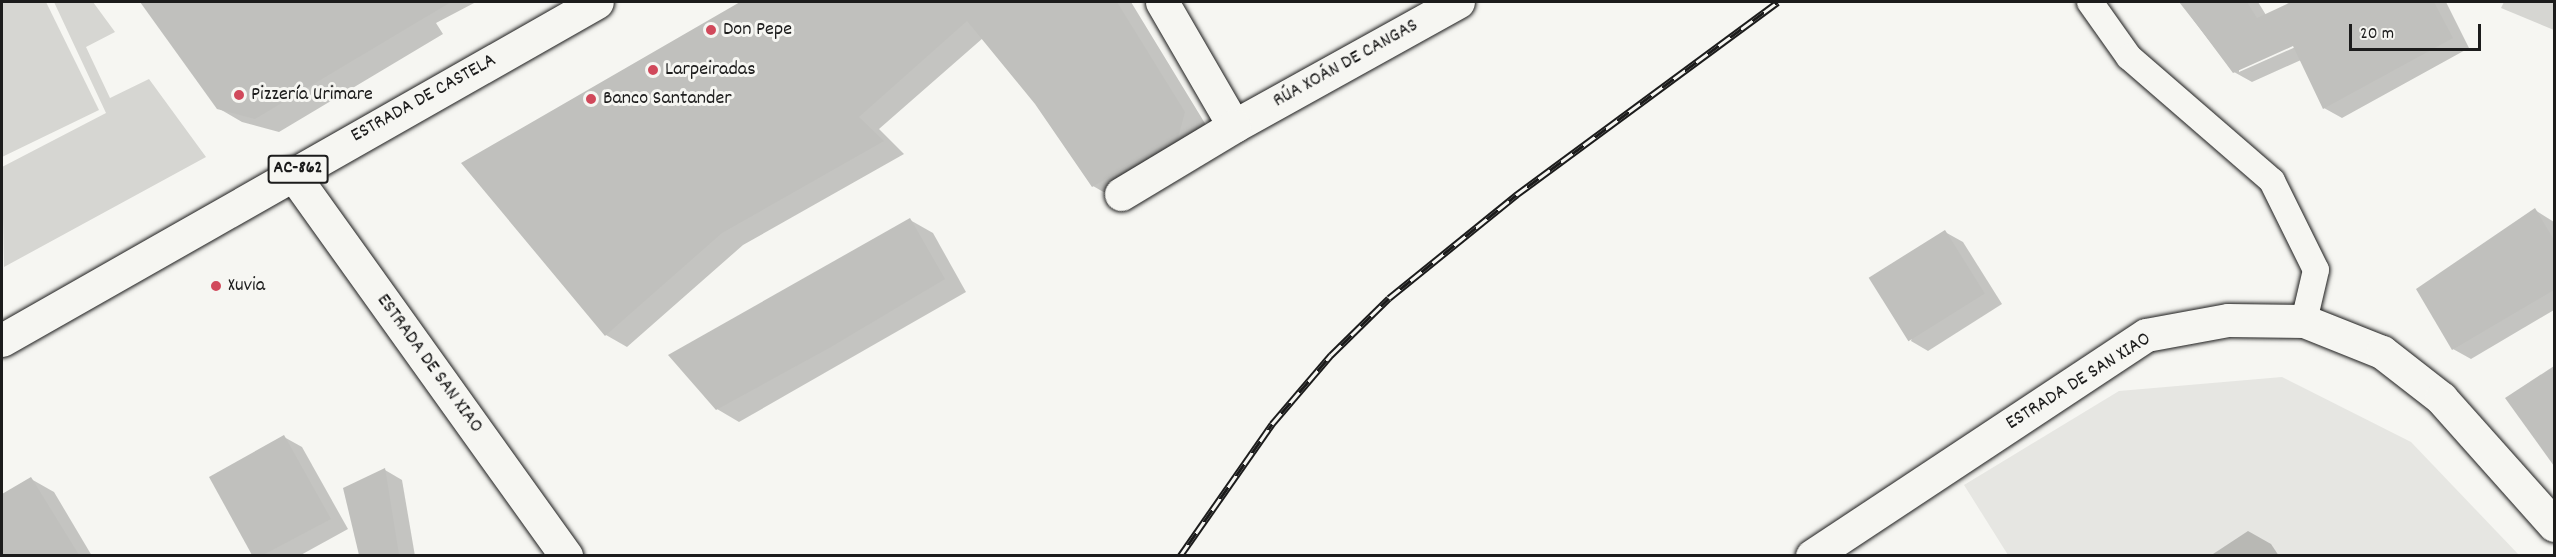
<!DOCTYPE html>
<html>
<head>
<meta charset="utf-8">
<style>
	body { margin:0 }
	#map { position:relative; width:2556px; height:557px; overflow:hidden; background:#f6f6f2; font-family:Dekko,sans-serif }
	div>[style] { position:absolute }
	.built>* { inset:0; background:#e6e6e2 }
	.green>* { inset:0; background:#d6d6d2 }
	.shadow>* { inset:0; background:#0003 }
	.building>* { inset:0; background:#c0c0bd; transform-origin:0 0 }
	.roads { filter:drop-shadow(0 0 2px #1c1c1c) drop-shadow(0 0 2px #1c1c1c) }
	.service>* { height:26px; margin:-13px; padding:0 13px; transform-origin:13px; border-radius:13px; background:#f6f6f2 }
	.minor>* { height:33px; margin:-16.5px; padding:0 16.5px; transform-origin:16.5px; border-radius:16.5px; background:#f6f6f2 }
	.tertiary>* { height:33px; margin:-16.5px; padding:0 16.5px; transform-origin:16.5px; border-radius:16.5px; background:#f6f6f2 }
	.primary>* { height:33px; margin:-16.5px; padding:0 16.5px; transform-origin:16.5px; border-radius:16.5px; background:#f6f6f2 }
	.rail>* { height:7px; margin-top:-3.5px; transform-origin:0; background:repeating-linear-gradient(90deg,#f6f6f2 0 14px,#1c1c1c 0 28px); box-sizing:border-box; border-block:2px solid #1c1c1c }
	.dots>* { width:16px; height:16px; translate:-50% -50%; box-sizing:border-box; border:3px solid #f6f6f2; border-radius:50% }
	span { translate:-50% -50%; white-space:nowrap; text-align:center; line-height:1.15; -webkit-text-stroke:6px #f6f6f2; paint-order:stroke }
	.shield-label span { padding:2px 4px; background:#f6f6f2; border:2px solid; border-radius:4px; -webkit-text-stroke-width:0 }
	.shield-label { font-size:18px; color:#1c1c1c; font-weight:700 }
	.poi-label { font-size:20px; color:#1c1c1c }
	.left { translate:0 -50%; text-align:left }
	.street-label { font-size:20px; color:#1c1c1c }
	.frame { position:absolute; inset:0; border:3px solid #1c1c1c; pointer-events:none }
	.scale { position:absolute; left:2349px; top:24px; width:132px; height:27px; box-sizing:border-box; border:3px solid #1c1c1c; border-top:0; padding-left:8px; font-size:18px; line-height:21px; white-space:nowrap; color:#1c1c1c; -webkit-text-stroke:4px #f6f6f2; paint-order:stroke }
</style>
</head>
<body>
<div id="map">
	<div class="built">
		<i style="clip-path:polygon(2282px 377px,2411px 442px,2519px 555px,2008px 555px,1964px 485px,2119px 391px)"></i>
	</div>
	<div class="green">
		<i style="clip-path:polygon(2px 2px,46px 2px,99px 110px,2px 157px)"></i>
		<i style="clip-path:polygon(54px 2px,93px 2px,115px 32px,86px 47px,110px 98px,149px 79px,206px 157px,4px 267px,2px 167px,106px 113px)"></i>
		<i style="clip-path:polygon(2504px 2px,2554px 2px,2554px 30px,2501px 8px)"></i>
	</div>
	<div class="shadow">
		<i style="clip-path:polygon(142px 2px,476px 2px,436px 23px,443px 34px,279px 132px,242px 122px,218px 108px)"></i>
		<i style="clip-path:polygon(744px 2px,1131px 2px,1206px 125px,1114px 198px,1093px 186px,1036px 103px,983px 38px,879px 129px,904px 154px,743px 245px,627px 347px,606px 335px,463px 163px)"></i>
		<i style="clip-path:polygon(evenodd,2179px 2px,2258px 2px,2266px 15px,2294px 2px,2446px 2px,2469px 48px,2342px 118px,2324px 108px,2301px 60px,2252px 82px,2234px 72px,2179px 2px,2299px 42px,2300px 45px,2239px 72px,2239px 68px,2299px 42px)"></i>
		<i style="clip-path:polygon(2535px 210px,2554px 222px,2554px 310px,2471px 359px,2453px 349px)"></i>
		<i style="clip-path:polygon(910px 220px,933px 233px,966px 292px,739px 422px,717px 409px)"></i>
		<i style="clip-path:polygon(1945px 232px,1963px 242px,2002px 304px,1928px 351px,1911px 341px)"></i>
		<i style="clip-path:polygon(2554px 368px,2554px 458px,2508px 398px)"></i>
		<i style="clip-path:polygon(284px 437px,302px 447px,348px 529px,299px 556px,254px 556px,211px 477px)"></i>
		<i style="clip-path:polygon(385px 470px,402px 480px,415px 556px,361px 556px,345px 489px)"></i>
		<i style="clip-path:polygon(31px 479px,54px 492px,92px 556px,2px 556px,2px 496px)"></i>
		<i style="clip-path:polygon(2248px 531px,2271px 544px,2279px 556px,2210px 556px)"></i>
	</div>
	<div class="building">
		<i style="clip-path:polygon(140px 2px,451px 2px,255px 119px,217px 109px)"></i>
		<i style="clip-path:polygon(740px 2px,1117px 2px,1185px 112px,1178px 138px,1092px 187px,1035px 104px,967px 21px,859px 117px,884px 141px,722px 233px,605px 336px,461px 163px)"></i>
		<i style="clip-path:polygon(2180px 2px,2247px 2px,2257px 18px,2291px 2px,2434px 2px,2453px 38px,2323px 109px,2293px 46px,2233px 73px)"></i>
		<i style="clip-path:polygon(2535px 208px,2554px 240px,2554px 290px,2452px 350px,2416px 289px)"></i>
		<i style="clip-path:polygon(910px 218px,945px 279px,831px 347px,716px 410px,668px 355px)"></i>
		<i style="left:1945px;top:230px;width:75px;height:90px;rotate:58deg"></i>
		<i style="clip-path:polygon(2554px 366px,2554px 466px,2505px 398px)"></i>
		<i style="clip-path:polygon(284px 435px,331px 519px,263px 555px,252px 555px,209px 477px)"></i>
		<i style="clip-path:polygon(385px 468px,399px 555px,359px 555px,343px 488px)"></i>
		<i style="clip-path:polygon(31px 477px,79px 555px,2px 555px,2px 494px)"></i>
	</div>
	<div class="roads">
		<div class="service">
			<i style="left:2090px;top:2px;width:67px;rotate:54.7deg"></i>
			<i style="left:2129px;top:57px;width:189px;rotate:40.9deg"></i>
			<i style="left:2272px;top:181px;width:99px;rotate:63.7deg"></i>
			<i style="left:2316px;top:270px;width:52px;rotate:103.2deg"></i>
		</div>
		<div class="minor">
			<i style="left:1162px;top:2px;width:143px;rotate:59.9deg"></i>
			<i style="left:1234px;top:126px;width:256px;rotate:-29deg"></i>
			<i style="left:1121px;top:194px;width:132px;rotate:-31deg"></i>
		</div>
		<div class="tertiary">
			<i style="left:292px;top:173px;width:471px;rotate:54.4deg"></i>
			<i style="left:1812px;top:556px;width:400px;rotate:-33.5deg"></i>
			<i style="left:2146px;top:335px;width:83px;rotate:-10.4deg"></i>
			<i style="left:2228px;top:320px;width:76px;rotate:0.8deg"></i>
			<i style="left:2304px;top:321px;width:84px;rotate:21.7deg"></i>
			<i style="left:2382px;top:352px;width:75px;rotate:37.9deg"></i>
			<i style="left:2441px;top:398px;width:170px;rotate:48.3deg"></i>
		</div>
		<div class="primary">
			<i style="left:2px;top:340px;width:684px;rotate:-29.6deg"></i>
		</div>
	</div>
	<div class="rail">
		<i style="left:1180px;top:556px;width:161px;rotate:-55.1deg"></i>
		<i style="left:1272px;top:424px;width:91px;rotate:-49.5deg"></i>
		<i style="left:1331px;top:355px;width:81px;rotate:-44.5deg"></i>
		<i style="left:1389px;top:298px;width:164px;rotate:-39deg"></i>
		<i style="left:1516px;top:195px;width:325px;rotate:-36.4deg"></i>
	</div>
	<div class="dots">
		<i style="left:711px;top:30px;background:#d1495b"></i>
		<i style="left:653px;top:70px;background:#d1495b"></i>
		<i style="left:239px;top:95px;background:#d1495b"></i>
		<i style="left:591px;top:99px;background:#d1495b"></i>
		<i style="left:216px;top:286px;background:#d1495b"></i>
	</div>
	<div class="shield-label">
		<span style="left:298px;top:169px">AC-862</span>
	</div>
	<div class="poi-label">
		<span class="left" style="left:723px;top:30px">Don Pepe</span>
		<span class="left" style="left:665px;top:70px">Larpeiradas</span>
		<span class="left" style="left:251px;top:95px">Pizzería Urimare</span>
		<span class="left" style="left:603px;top:99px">Banco Santander</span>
		<span class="left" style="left:228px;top:286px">Xuvia</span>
	</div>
	<div class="street-label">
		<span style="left:1346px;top:64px;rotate:-29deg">RÚA XOÁN DE CANGAS</span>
		<span style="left:424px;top:99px;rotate:-29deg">ESTRADA DE CASTELA</span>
		<span style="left:429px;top:364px;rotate:54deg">ESTRADA DE SAN XIAO</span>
		<span style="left:2079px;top:382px;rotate:-32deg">ESTRADA DE SAN XIAO</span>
	</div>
	<div class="frame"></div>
	<div class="scale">20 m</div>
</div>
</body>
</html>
